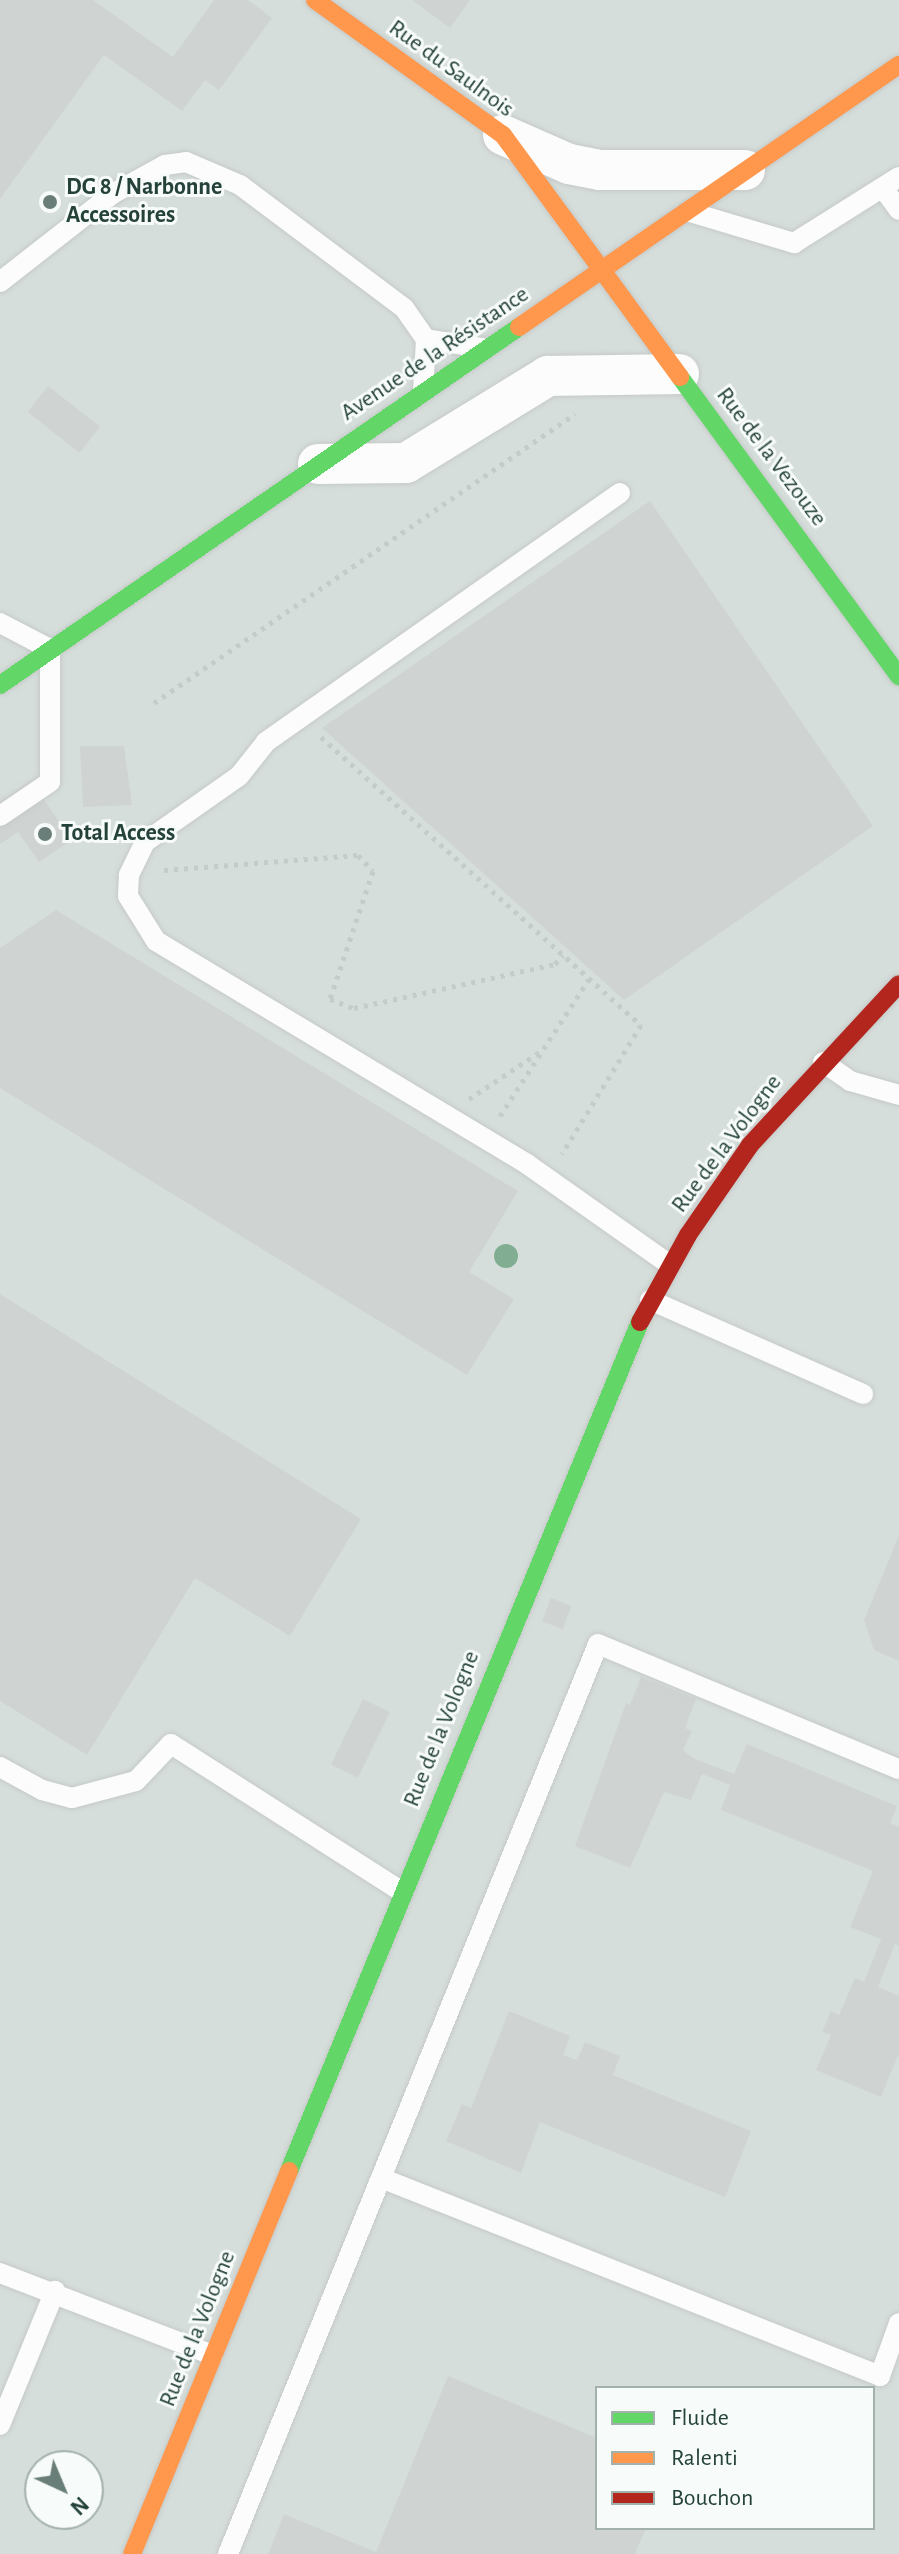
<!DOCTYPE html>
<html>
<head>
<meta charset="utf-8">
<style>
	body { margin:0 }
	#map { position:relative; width:899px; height:2554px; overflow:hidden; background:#e8edeb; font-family:"Alegreya Sans",sans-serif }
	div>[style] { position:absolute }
	.built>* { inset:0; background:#d6dedb }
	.building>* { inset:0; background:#cfd4d2; transform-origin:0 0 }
	.path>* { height:5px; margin-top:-2.5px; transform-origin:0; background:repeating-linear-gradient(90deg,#c3ccca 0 4px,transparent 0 10px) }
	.roads { filter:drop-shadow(0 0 2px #c5cac8) drop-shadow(0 0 2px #c5cac8) }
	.lane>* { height:20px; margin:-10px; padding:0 10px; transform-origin:10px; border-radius:10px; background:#fcfcfc }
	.street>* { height:40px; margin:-20px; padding:0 20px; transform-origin:20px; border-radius:20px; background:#fcfcfc }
	.fast>* { height:18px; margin:-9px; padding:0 9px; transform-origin:9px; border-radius:9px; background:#63d668 }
	.slow>* { height:18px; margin:-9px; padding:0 9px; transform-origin:9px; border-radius:9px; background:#ff974d }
	.jam>* { height:18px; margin:-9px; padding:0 9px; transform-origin:9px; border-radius:9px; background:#b3261e }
	.trees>* { width:24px; height:24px; margin:-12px; border-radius:50%; background:#81ae93 }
	.dots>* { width:22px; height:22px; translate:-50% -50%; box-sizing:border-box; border:4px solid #f7fbf9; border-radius:50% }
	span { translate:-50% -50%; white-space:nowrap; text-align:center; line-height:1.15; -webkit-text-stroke:6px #f7fbf9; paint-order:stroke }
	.street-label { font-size:24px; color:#24423a }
	.poi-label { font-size:24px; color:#24423a; font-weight:700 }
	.left { translate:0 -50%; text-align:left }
	.legend { position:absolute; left:595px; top:2386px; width:280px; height:144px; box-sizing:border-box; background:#f7fbf9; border:2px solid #a3b1ad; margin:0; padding:10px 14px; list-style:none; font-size:24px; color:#24423a }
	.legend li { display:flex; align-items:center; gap:16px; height:40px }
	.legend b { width:40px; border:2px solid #a3b1ad }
	.north { position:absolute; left:24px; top:2450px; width:80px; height:80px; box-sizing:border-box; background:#f7fbf9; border:2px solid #a3b1ad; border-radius:50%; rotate:136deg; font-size:22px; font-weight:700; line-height:32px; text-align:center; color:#24423a }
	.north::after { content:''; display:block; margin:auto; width:28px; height:36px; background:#697e78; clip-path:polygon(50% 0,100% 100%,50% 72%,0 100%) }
</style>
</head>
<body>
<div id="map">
	<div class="built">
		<i style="clip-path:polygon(evenodd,0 0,899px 0,899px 2554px,0 2554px,0 0,597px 2388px,873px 2388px,873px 2528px,597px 2528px,597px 2388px,0 0,40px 2466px,88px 2466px,88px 2514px,40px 2514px,40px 2466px)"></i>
	</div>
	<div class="building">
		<i style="clip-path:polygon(0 0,93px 0,173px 57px,214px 0,248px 0,272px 18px,219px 90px,205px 80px,182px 111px,104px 55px,0 199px)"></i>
		<i style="clip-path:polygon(412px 0,470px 0,450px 28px)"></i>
		<i style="left:48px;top:386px;width:66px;height:33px;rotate:38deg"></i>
		<i style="clip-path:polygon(650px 501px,873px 826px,624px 1000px,322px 728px)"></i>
		<i style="clip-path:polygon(80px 746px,124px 746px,132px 805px,83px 807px)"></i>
		<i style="clip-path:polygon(31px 781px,72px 840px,39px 862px,18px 832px,0 844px,0 802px)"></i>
		<i style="clip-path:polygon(56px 910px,518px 1191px,469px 1272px,514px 1299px,467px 1375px,0 1088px,0 948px)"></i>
		<i style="clip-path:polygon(0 1294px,361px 1519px,290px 1636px,195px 1578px,87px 1755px,0 1701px)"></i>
		<i style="clip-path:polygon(899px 1535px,899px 1661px,874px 1650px,864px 1620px)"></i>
		<i style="left:551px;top:1598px;width:22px;height:25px;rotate:21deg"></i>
		<i style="clip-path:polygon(641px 1677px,696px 1699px,685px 1728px,692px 1731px,683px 1750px,693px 1758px,734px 1774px,747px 1744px,897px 1806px,890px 1823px,899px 1827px,899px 1946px,895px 1944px,878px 1987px,899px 1996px,899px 2053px,881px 2097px,816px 2070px,831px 2035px,822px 2032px,831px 2011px,839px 2015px,855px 1978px,864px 1982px,881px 1939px,850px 1927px,873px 1871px,721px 1810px,730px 1785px,702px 1774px,691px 1800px,664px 1792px,630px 1868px,575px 1846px,626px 1703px,630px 1705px)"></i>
		<i style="left:363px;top:1699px;width:30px;height:73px;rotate:26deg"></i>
		<i style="clip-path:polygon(509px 2011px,570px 2036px,563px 2055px,577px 2060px,585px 2042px,620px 2056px,613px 2075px,751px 2131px,725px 2197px,540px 2122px,521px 2173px,446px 2141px,462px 2104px,471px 2108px)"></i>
		<i style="clip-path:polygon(448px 2376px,597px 2438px,597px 2528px,646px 2528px,635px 2554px,268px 2554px,284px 2514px,376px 2552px)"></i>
	</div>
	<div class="path">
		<i style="left:154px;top:703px;width:511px;rotate:-34.47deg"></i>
		<i style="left:321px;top:737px;width:431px;rotate:42deg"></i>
		<i style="left:641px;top:1025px;width:151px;rotate:121.5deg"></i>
		<i style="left:164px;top:870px;width:195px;rotate:-4.4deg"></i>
		<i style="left:358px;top:855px;width:22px;rotate:47deg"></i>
		<i style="left:373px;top:871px;width:135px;rotate:108.6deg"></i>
		<i style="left:330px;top:999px;width:26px;rotate:21deg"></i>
		<i style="left:354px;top:1008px;width:206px;rotate:-12.3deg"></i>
		<i style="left:555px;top:964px;width:12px;rotate:-48deg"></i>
		<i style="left:469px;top:1099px;width:87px;rotate:-33.7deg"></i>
		<i style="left:500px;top:1116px;width:163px;rotate:-57deg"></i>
	</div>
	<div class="roads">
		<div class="lane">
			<i style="left:883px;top:188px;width:27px;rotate:54deg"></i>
			<i style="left:690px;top:212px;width:109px;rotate:16.6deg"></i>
			<i style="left:794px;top:243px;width:124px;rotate:-32.2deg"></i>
			<i style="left:0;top:282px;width:145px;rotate:-38deg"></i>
			<i style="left:114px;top:193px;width:58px;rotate:-28.8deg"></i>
			<i style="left:165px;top:165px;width:21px;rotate:-8deg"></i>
			<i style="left:186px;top:162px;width:59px;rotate:23.1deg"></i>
			<i style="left:240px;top:185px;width:205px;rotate:36.9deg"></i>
			<i style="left:404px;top:308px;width:38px;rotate:55deg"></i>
			<i style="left:426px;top:339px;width:53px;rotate:93.2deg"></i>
			<i style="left:426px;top:339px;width:57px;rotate:9.1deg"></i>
			<i style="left:620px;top:493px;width:433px;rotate:144.9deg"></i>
			<i style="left:266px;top:742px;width:43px;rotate:128.5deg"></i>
			<i style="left:239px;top:776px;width:115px;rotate:144.9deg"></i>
			<i style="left:145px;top:842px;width:37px;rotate:116deg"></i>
			<i style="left:129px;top:875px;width:21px;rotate:93deg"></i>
			<i style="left:128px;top:896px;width:53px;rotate:58.1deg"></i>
			<i style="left:156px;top:941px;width:433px;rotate:31deg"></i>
			<i style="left:527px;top:1164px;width:175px;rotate:35.2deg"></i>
			<i style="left:0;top:623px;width:56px;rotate:27.5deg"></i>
			<i style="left:50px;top:649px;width:133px;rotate:90deg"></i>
			<i style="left:50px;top:782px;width:60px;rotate:145.8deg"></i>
			<i style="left:823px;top:1062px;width:33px;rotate:35deg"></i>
			<i style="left:850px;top:1081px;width:51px;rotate:15.9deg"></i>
			<i style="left:650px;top:1300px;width:233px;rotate:23.8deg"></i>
			<i style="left:0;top:1767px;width:48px;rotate:28.7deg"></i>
			<i style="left:42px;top:1790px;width:31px;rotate:15deg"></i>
			<i style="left:72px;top:1798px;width:66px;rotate:-14.9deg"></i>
			<i style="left:136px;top:1781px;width:51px;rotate:-46.6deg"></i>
			<i style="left:171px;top:1744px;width:274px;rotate:32.6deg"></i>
			<i style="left:381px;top:2178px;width:537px;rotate:21.64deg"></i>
			<i style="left:880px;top:2376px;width:56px;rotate:-70.3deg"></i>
			<i style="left:0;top:2273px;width:228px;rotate:21.1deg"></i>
			<i style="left:0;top:2425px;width:145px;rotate:-67.7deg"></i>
			<i style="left:228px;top:2554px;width:982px;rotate:-67.87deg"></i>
			<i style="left:598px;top:1644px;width:326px;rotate:22.6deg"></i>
		</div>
		<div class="street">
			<i style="left:503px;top:135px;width:72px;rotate:23.7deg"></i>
			<i style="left:569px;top:164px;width:32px;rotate:11deg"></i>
			<i style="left:600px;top:170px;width:145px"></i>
			<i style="left:318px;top:464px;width:88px;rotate:-0.7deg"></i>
			<i style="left:406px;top:463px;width:167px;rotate:-31.5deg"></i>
			<i style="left:548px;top:376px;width:131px;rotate:-0.9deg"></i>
		</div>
		<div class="fast">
			<i style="left:680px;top:377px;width:371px;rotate:53.8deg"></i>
			<i style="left:0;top:685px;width:630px;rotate:-34.6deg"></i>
			<i style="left:289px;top:2171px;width:919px;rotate:-67.54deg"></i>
		</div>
		<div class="slow">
			<i style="left:315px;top:0;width:231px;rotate:35.7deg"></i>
			<i style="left:503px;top:135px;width:300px;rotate:53.8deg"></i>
			<i style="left:519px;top:327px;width:462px;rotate:-34.6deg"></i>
			<i style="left:132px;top:2554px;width:414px;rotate:-67.7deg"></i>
		</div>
		<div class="jam">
			<i style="left:640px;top:1322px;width:99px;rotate:-61.1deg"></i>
			<i style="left:688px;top:1235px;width:109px;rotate:-55.4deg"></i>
			<i style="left:750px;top:1145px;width:219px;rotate:-47.2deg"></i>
		</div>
	</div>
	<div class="trees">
		<i style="left:506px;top:1256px"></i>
	</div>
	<div class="dots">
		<i style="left:50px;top:202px;background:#697e78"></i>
		<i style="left:45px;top:834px;background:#697e78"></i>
	</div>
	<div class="street-label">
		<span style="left:451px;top:69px;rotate:36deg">Rue du Saulnois</span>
		<span style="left:435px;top:354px;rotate:-34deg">Avenue de la Résistance</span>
		<span style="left:771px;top:457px;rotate:53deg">Rue de la Vezouze</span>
		<span style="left:727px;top:1144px;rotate:-53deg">Rue de la Vologne</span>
		<span style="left:442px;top:1729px;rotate:-68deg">Rue de la Vologne</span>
		<span style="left:198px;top:2329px;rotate:-68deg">Rue de la Vologne</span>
	</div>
	<div class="poi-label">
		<span class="left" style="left:66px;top:202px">DG 8 / Narbonne<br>Accessoires</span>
		<span class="left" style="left:61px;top:834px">Total Access</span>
	</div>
	<ul class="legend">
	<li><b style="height:10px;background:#63d668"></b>Fluide</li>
	<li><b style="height:10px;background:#ff974d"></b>Ralenti</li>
	<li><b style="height:10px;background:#b3261e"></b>Bouchon</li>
	</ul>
	<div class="north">N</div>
</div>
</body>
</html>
